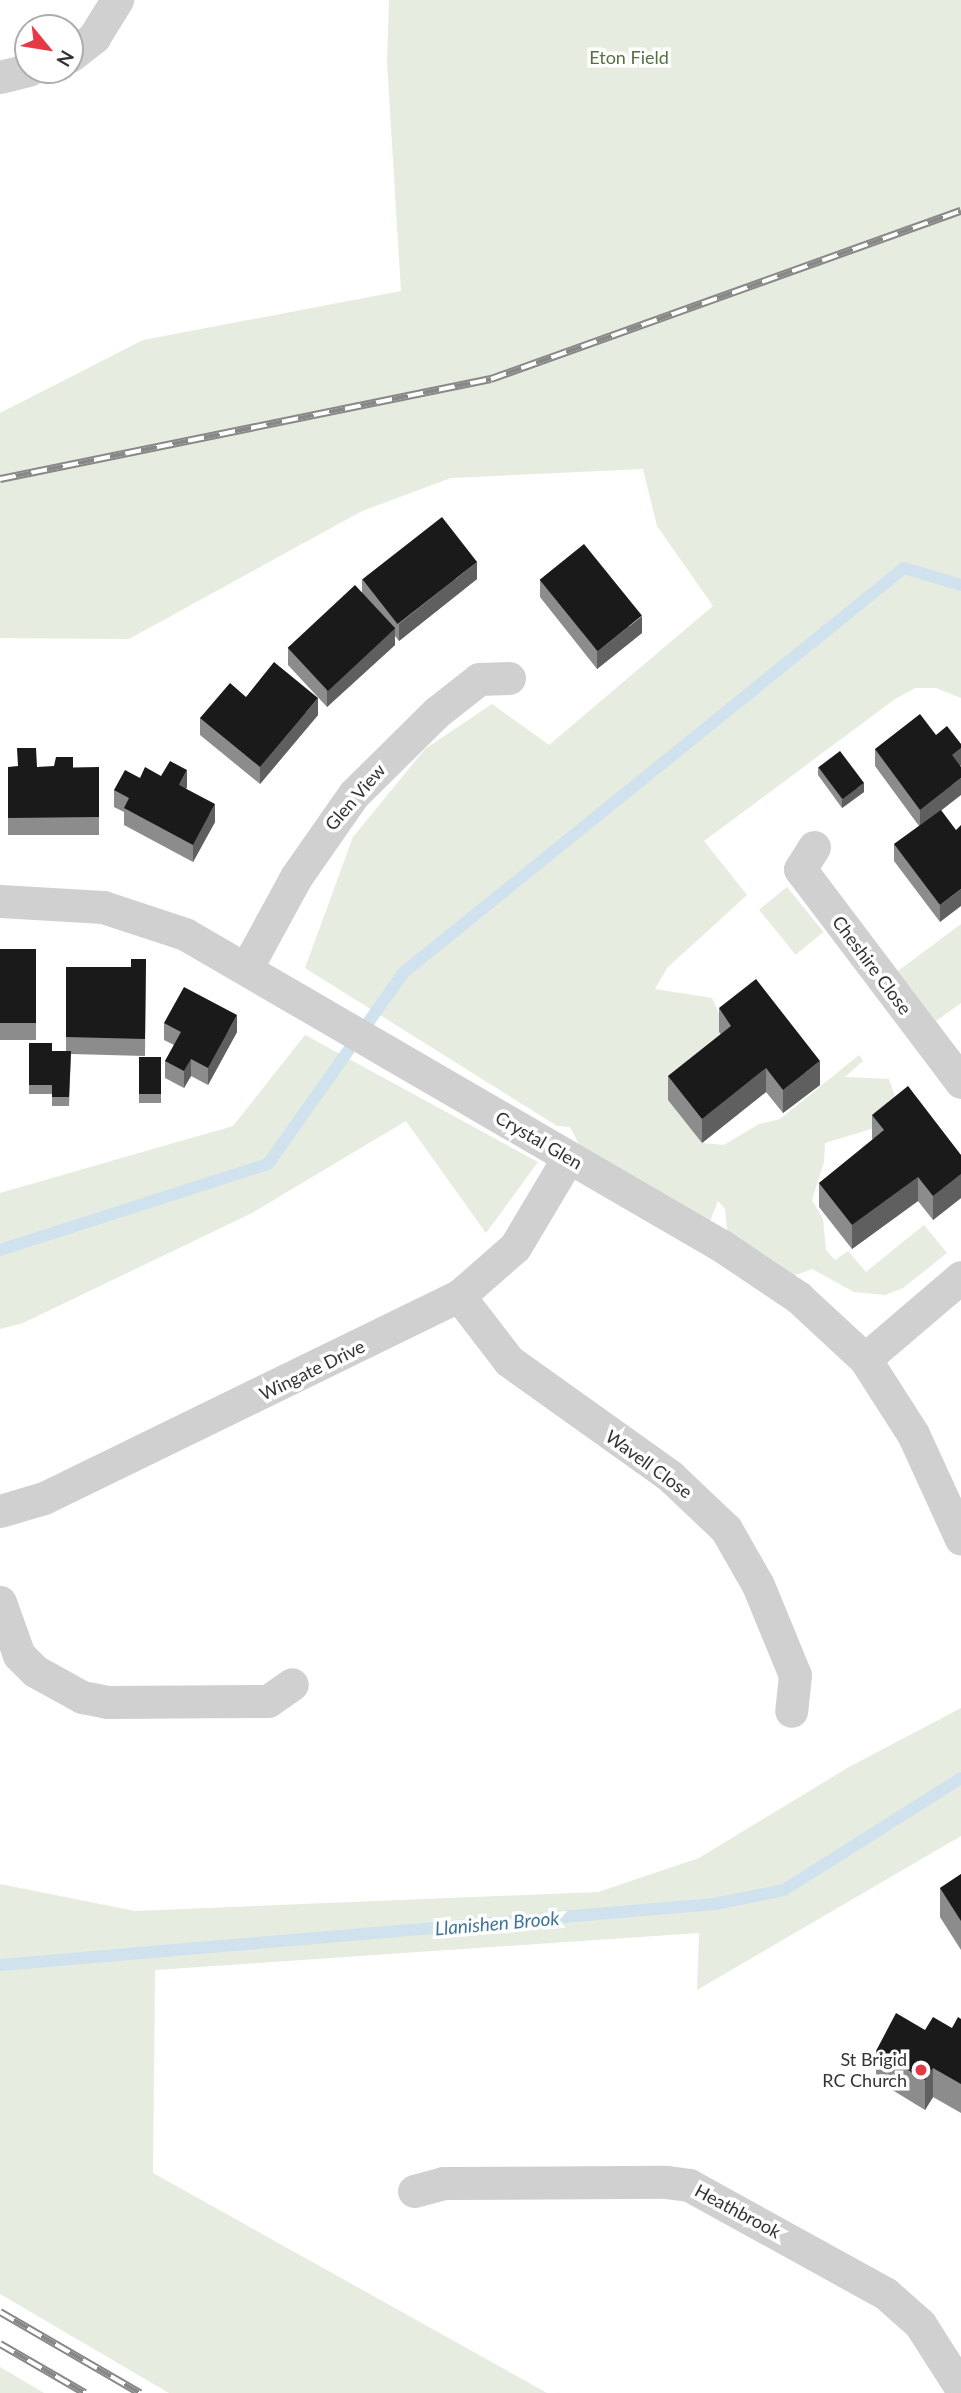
<!DOCTYPE html>
<html>
<head>
<meta charset="utf-8">
<style>
	body { margin:0 }
	#map { position:relative; width:961px; height:2393px; overflow:hidden; background:#fff; font-family:Lato,sans-serif }
	div>[style] { position:absolute }
	.green>* { inset:0; background:#e6ecdf; transform-origin:0 0 }
	.stream>* { height:12px; margin:-6px; padding:0 6px; transform-origin:6px; border-radius:6px; background:#cfe2ee }
	.street>* { height:33px; margin:-16.5px; padding:0 16.5px; transform-origin:16.5px; border-radius:16.5px; background:#d0d0d0 }
	.rail>* { height:8px; margin-top:-4px; transform-origin:0; background:repeating-linear-gradient(90deg,#fff 0 16px,#888 0 32px); box-sizing:border-box; border-block:2px solid #888 }
	.wall>* { inset:0; background:#8c8c8c; transform-origin:0 0 }
	.shaded-wall>* { inset:0; background:#5f5f5f }
	.building>* { inset:0; background:#1a1a1a; transform-origin:0 0 }
	.dots>* { width:19px; height:19px; translate:-50% -50%; box-sizing:border-box; border:4px solid #fff; border-radius:50% }
	span { translate:-50% -50%; white-space:nowrap; text-align:center; line-height:1.15; -webkit-text-stroke:7px #fff; paint-order:stroke }
	.park-label { font-size:18px; color:#56703f }
	.street-label { font-size:18px; color:#333 }
	.poi-label { font-size:18px; color:#333 }
	.right { translate:-100% -50%; text-align:right }
	.water-label { font-size:19px; color:#3f7597; font-style:italic }
	.north { position:absolute; left:14px; top:14px; width:70px; height:70px; box-sizing:border-box; background:#fff; border:2px solid #adadad; border-radius:50%; rotate:120deg; font-size:19px; font-weight:700; line-height:28px; text-align:center; color:#333 }
	.north::after { content:''; display:block; margin:auto; width:24px; height:32px; background:#e63946; clip-path:polygon(50% 0,100% 100%,50% 72%,0 100%) }
</style>
</head>
<body>
<div id="map">
	<div class="green">
		<i style="clip-path:polygon(389px 0,961px 0,961px 698px,936px 688px,915px 688px,895px 699px,704px 841px,747px 895px,667px 968px,655px 989px,712px 998px,731px 1039px,668px 1099px,702px 1143px,724px 1145px,759px 1124px,780px 1119px,859px 1055px,863px 1061px,845px 1077px,889px 1079px,895px 1096px,878px 1127px,825px 1143px,824px 1162px,812px 1200px,823px 1219px,826px 1250px,835px 1260px,848px 1251px,866px 1272px,924px 1225px,947px 1253px,903px 1288px,885px 1295px,854px 1292px,812px 1269px,793px 1276px,728px 1239px,725px 1209px,718px 1201px,710px 1221px,582px 1150px,570px 1127px,557px 1126px,305px 968px,353px 837px,425px 749px,492px 704px,549px 745px,713px 606px,657px 526px,643px 469px,451px 478px,362px 511px,129px 639px,0 638px,0 413px,143px 340px,401px 291px,387px 62px)"></i>
		<i style="left:787px;top:887px;width:58px;height:36px;rotate:51deg"></i>
		<i style="clip-path:polygon(961px 924px,961px 1003px,936px 1021px,898px 971px)"></i>
		<i style="clip-path:polygon(305px 1035px,538px 1162px,486px 1233px,406px 1121px,252px 1213px,23px 1323px,0 1329px,0 1193px,233px 1126px)"></i>
		<i style="clip-path:polygon(961px 1708px,961px 1836px,697px 1990px,699px 1933px,155px 1970px,153px 2173px,547px 2393px,169px 2393px,0 2294px,0 1884px,135px 1911px,598px 1892px,699px 1858px,849px 1767px)"></i>
		<i style="clip-path:polygon(0 2367px,44px 2393px,0 2393px)"></i>
	</div>
	<div class="stream">
		<i style="left:0;top:1250px;width:281px;rotate:-17.8deg"></i>
		<i style="left:268px;top:1164px;width:234px;rotate:-54.7deg"></i>
		<i style="left:403px;top:973px;width:644px;rotate:-38.95deg"></i>
		<i style="left:904px;top:568px;width:59px;rotate:16.6deg"></i>
		<i style="left:0;top:1965px;width:717px;rotate:-4.88deg"></i>
		<i style="left:714px;top:1904px;width:71px;rotate:-11.3deg"></i>
		<i style="left:784px;top:1890px;width:209px;rotate:-32.3deg"></i>
	</div>
	<div class="street">
		<i style="left:70px;top:56px;width:31px;rotate:-38deg"></i>
		<i style="left:94px;top:37px;width:44px;rotate:-58.1deg"></i>
		<i style="left:0;top:77px;width:30px;rotate:-14deg"></i>
		<i style="left:814px;top:847px;width:26px;rotate:122deg"></i>
		<i style="left:800px;top:869px;width:267px;rotate:52.9deg"></i>
		<i style="left:0;top:901px;width:103px;rotate:3.3deg"></i>
		<i style="left:103px;top:907px;width:86px;rotate:18.2deg"></i>
		<i style="left:185px;top:934px;width:621px;rotate:30.16deg"></i>
		<i style="left:722px;top:1246px;width:92px;rotate:33.9deg"></i>
		<i style="left:798px;top:1297px;width:91px;rotate:42.8deg"></i>
		<i style="left:865px;top:1359px;width:89px;rotate:57.4deg"></i>
		<i style="left:913px;top:1434px;width:115px;rotate:65.4deg"></i>
		<i style="left:247px;top:967px;width:102px;rotate:-61.4deg"></i>
		<i style="left:296px;top:877px;width:101px;rotate:-55.1deg"></i>
		<i style="left:354px;top:794px;width:117px;rotate:-44.7deg"></i>
		<i style="left:437px;top:712px;width:53px;rotate:-38.2deg"></i>
		<i style="left:479px;top:679px;width:30px;rotate:-2deg"></i>
		<i style="left:459px;top:1296px;width:82px;rotate:52.4deg"></i>
		<i style="left:509px;top:1361px;width:198px;rotate:35.5deg"></i>
		<i style="left:670px;top:1476px;width:77px;rotate:43.4deg"></i>
		<i style="left:726px;top:1529px;width:64px;rotate:60.3deg"></i>
		<i style="left:758px;top:1585px;width:97px;rotate:67.7deg"></i>
		<i style="left:795px;top:1675px;width:36px;rotate:96deg"></i>
		<i style="left:865px;top:1359px;width:126px;rotate:-40.5deg"></i>
		<i style="left:0;top:1511px;width:46px;rotate:-16.5deg"></i>
		<i style="left:44px;top:1498px;width:462px;rotate:-26deg"></i>
		<i style="left:459px;top:1296px;width:74px;rotate:-41.2deg"></i>
		<i style="left:515px;top:1247px;width:104px;rotate:-59.2deg"></i>
		<i style="left:0;top:1602px;width:56px;rotate:70.3deg"></i>
		<i style="left:19px;top:1655px;width:23px;rotate:45deg"></i>
		<i style="left:35px;top:1671px;width:54px;rotate:29deg"></i>
		<i style="left:82px;top:1697px;width:25px;rotate:11deg"></i>
		<i style="left:107px;top:1702px;width:161px;rotate:-0.4deg"></i>
		<i style="left:268px;top:1701px;width:29px;rotate:-35deg"></i>
		<i style="left:414px;top:2191px;width:30px;rotate:-15deg"></i>
		<i style="left:443px;top:2183px;width:223px;rotate:-0.3deg"></i>
		<i style="left:666px;top:2182px;width:23px;rotate:7deg"></i>
		<i style="left:689px;top:2185px;width:224px;rotate:28.9deg"></i>
		<i style="left:885px;top:2293px;width:47px;rotate:41.5deg"></i>
		<i style="left:920px;top:2324px;width:76px;rotate:57.4deg"></i>
	</div>
	<div class="rail">
		<i style="left:0;top:479px;width:501px;rotate:-11.51deg"></i>
		<i style="left:491px;top:379px;width:499px;rotate:-19.7deg"></i>
		<i style="left:0;top:2312px;width:162px;rotate:30.1deg"></i>
		<i style="left:0;top:2344px;width:98px;rotate:30deg"></i>
	</div>
	<div class="wall">
		<i style="clip-path:polygon(362px 579px,477px 579px,399px 641px,395px 636px,395px 645px,327px 707px,288px 665px,288px 648px,362px 592px)"></i>
		<i style="clip-path:polygon(540px 580px,642px 633px,597px 669px,540px 597px)"></i>
		<i style="clip-path:polygon(246px 697px,318px 715px,260px 784px,200px 735px,200px 718px)"></i>
		<i style="clip-path:polygon(936px 735px,961px 744px,961px 765px,941px 810px,940px 922px,894px 861px,894px 844px,919px 826px,875px 766px,875px 749px)"></i>
		<i style="left:8px;top:767px;width:91px;height:68px"></i>
		<i style="clip-path:polygon(818px 767px,864px 792px,842px 808px,818px 775px)"></i>
		<i style="clip-path:polygon(161px 776px,187px 787px,186px 789px,215px 822px,193px 862px,124px 825px,124px 812px,114px 807px,114px 790px)"></i>
		<i style="left:0;top:949px;width:36px;height:91px"></i>
		<i style="clip-path:polygon(146px 959px,145px 1056px,71px 1054px,69px 1106px,52px 1106px,52px 1094px,29px 1094px,29px 1043px,52px 1051px,66px 1051px,66px 967px,131px 967px)"></i>
		<i style="clip-path:polygon(719px 1008px,820px 1085px,783px 1113px,766px 1092px,702px 1143px,668px 1100px,668px 1076px,721px 1034px,719px 1032px)"></i>
		<i style="clip-path:polygon(164px 1023px,237px 1032px,208px 1085px,191px 1076px,184px 1088px,165px 1078px,165px 1061px,174px 1045px,164px 1040px)"></i>
		<i style="left:139px;top:1057px;width:22px;height:46px"></i>
		<i style="clip-path:polygon(872px 1115px,961px 1155px,961px 1198px,933px 1220px,918px 1201px,852px 1249px,819px 1207px,819px 1183px,873px 1140px,872px 1138px)"></i>
		<i style="clip-path:polygon(961px 1874px,961px 1950px,940px 1917px,940px 1888px)"></i>
		<i style="clip-path:polygon(961px 2019px,961px 2113px,933px 2097px,925px 2110px,876px 2080px,876px 2051px,925px 2030px,952px 2028px)"></i>
	</div>
	<div class="shaded-wall">
		<i style="clip-path:polygon(477px 562px,477px 579px,399px 641px,399px 624px)"></i>
		<i style="clip-path:polygon(642px 616px,642px 633px,597px 669px,597px 652px)"></i>
		<i style="clip-path:polygon(395px 628px,395px 645px,327px 707px,327px 690px)"></i>
		<i style="clip-path:polygon(318px 698px,318px 715px,260px 784px,260px 767px)"></i>
		<i style="clip-path:polygon(961px 748px,961px 765px,952px 772px,952px 755px)"></i>
		<i style="clip-path:polygon(187px 770px,187px 787px,179px 802px,179px 785px)"></i>
		<i style="clip-path:polygon(961px 778px,961px 795px,920px 827px,920px 810px)"></i>
		<i style="clip-path:polygon(864px 783px,864px 792px,842px 808px,842px 800px)"></i>
		<i style="clip-path:polygon(215px 804px,215px 822px,193px 862px,193px 845px)"></i>
		<i style="clip-path:polygon(961px 889px,961px 906px,940px 922px,940px 905px)"></i>
		<i style="clip-path:polygon(237px 1015px,237px 1032px,208px 1085px,208px 1068px)"></i>
		<i style="clip-path:polygon(191px 1059px,191px 1076px,184px 1088px,184px 1071px)"></i>
		<i style="clip-path:polygon(820px 1061px,820px 1085px,783px 1113px,783px 1090px)"></i>
		<i style="clip-path:polygon(766px 1068px,766px 1092px,702px 1143px,702px 1119px)"></i>
		<i style="clip-path:polygon(961px 1174px,961px 1198px,933px 1220px,933px 1196px)"></i>
		<i style="clip-path:polygon(918px 1177px,918px 1201px,852px 1249px,852px 1225px)"></i>
		<i style="clip-path:polygon(933px 2068px,933px 2097px,925px 2110px,925px 2080px)"></i>
	</div>
	<div class="building">
		<i style="left:442px;top:517px;width:57px;height:101px;rotate:52deg"></i>
		<i style="left:584px;top:544px;width:92px;height:57px;rotate:51deg"></i>
		<i style="left:355px;top:585px;width:59px;height:92px;rotate:47deg"></i>
		<i style="clip-path:polygon(274px 662px,318px 698px,260px 767px,200px 718px,230px 683px,246px 697px)"></i>
		<i style="clip-path:polygon(920px 714px,936px 735px,947px 726px,961px 744px,961px 748px,952px 755px,961px 767px,961px 778px,920px 810px,875px 749px)"></i>
		<i style="clip-path:polygon(17px 748px,36px 748px,37px 767px,54px 766px,56px 757px,73px 757px,73px 768px,99px 767px,99px 817px,8px 818px,8px 767px,18px 766px)"></i>
		<i style="left:840px;top:751px;width:40px;height:27px;rotate:53deg"></i>
		<i style="clip-path:polygon(170px 761px,187px 770px,179px 785px,215px 804px,193px 845px,124px 808px,129px 798px,114px 790px,125px 770px,140px 778px,145px 767px,161px 776px)"></i>
		<i style="clip-path:polygon(941px 810px,956px 830px,961px 825px,961px 889px,940px 905px,894px 844px)"></i>
		<i style="left:0;top:949px;width:36px;height:74px"></i>
		<i style="clip-path:polygon(131px 959px,146px 959px,145px 1039px,66px 1037px,66px 967px,131px 967px)"></i>
		<i style="clip-path:polygon(756px 979px,820px 1061px,783px 1090px,766px 1068px,702px 1119px,668px 1076px,731px 1026px,719px 1008px)"></i>
		<i style="clip-path:polygon(184px 987px,237px 1015px,208px 1068px,191px 1059px,184px 1071px,165px 1061px,181px 1032px,164px 1023px)"></i>
		<i style="clip-path:polygon(29px 1043px,52px 1043px,52px 1051px,71px 1051px,69px 1097px,52px 1097px,52px 1085px,29px 1085px)"></i>
		<i style="left:139px;top:1057px;width:22px;height:37px"></i>
		<i style="clip-path:polygon(908px 1086px,961px 1155px,961px 1174px,933px 1196px,918px 1177px,852px 1225px,819px 1183px,884px 1130px,872px 1115px)"></i>
		<i style="clip-path:polygon(961px 1874px,961px 1921px,940px 1888px)"></i>
		<i style="clip-path:polygon(896px 2013px,925px 2030px,933px 2017px,952px 2028px,958px 2017px,961px 2019px,961px 2084px,933px 2068px,925px 2080px,876px 2051px)"></i>
	</div>
	<div class="dots">
		<i style="left:921px;top:2070px;background:#e63946"></i>
	</div>
	<div class="park-label">
		<span style="left:629px;top:57px">Eton Field</span>
	</div>
	<div class="street-label">
		<span style="left:355px;top:797px;rotate:-49deg">Glen View</span>
		<span style="left:872px;top:965px;rotate:53deg">Cheshire Close</span>
		<span style="left:539px;top:1140px;rotate:30deg">Crystal Glen</span>
		<span style="left:312px;top:1370px;rotate:-26deg">Wingate Drive</span>
		<span style="left:649px;top:1464px;rotate:36deg">Wavell Close</span>
		<span style="left:738px;top:2211px;rotate:28deg">Heathbrook</span>
	</div>
	<div class="poi-label">
		<span class="right" style="left:907px;top:2070px">St Brigid<br>RC Church</span>
	</div>
	<div class="water-label">
		<span style="left:497px;top:1923px;rotate:-5deg">Llanishen Brook</span>
	</div>
	<div class="north">N</div>
</div>
</body>
</html>
